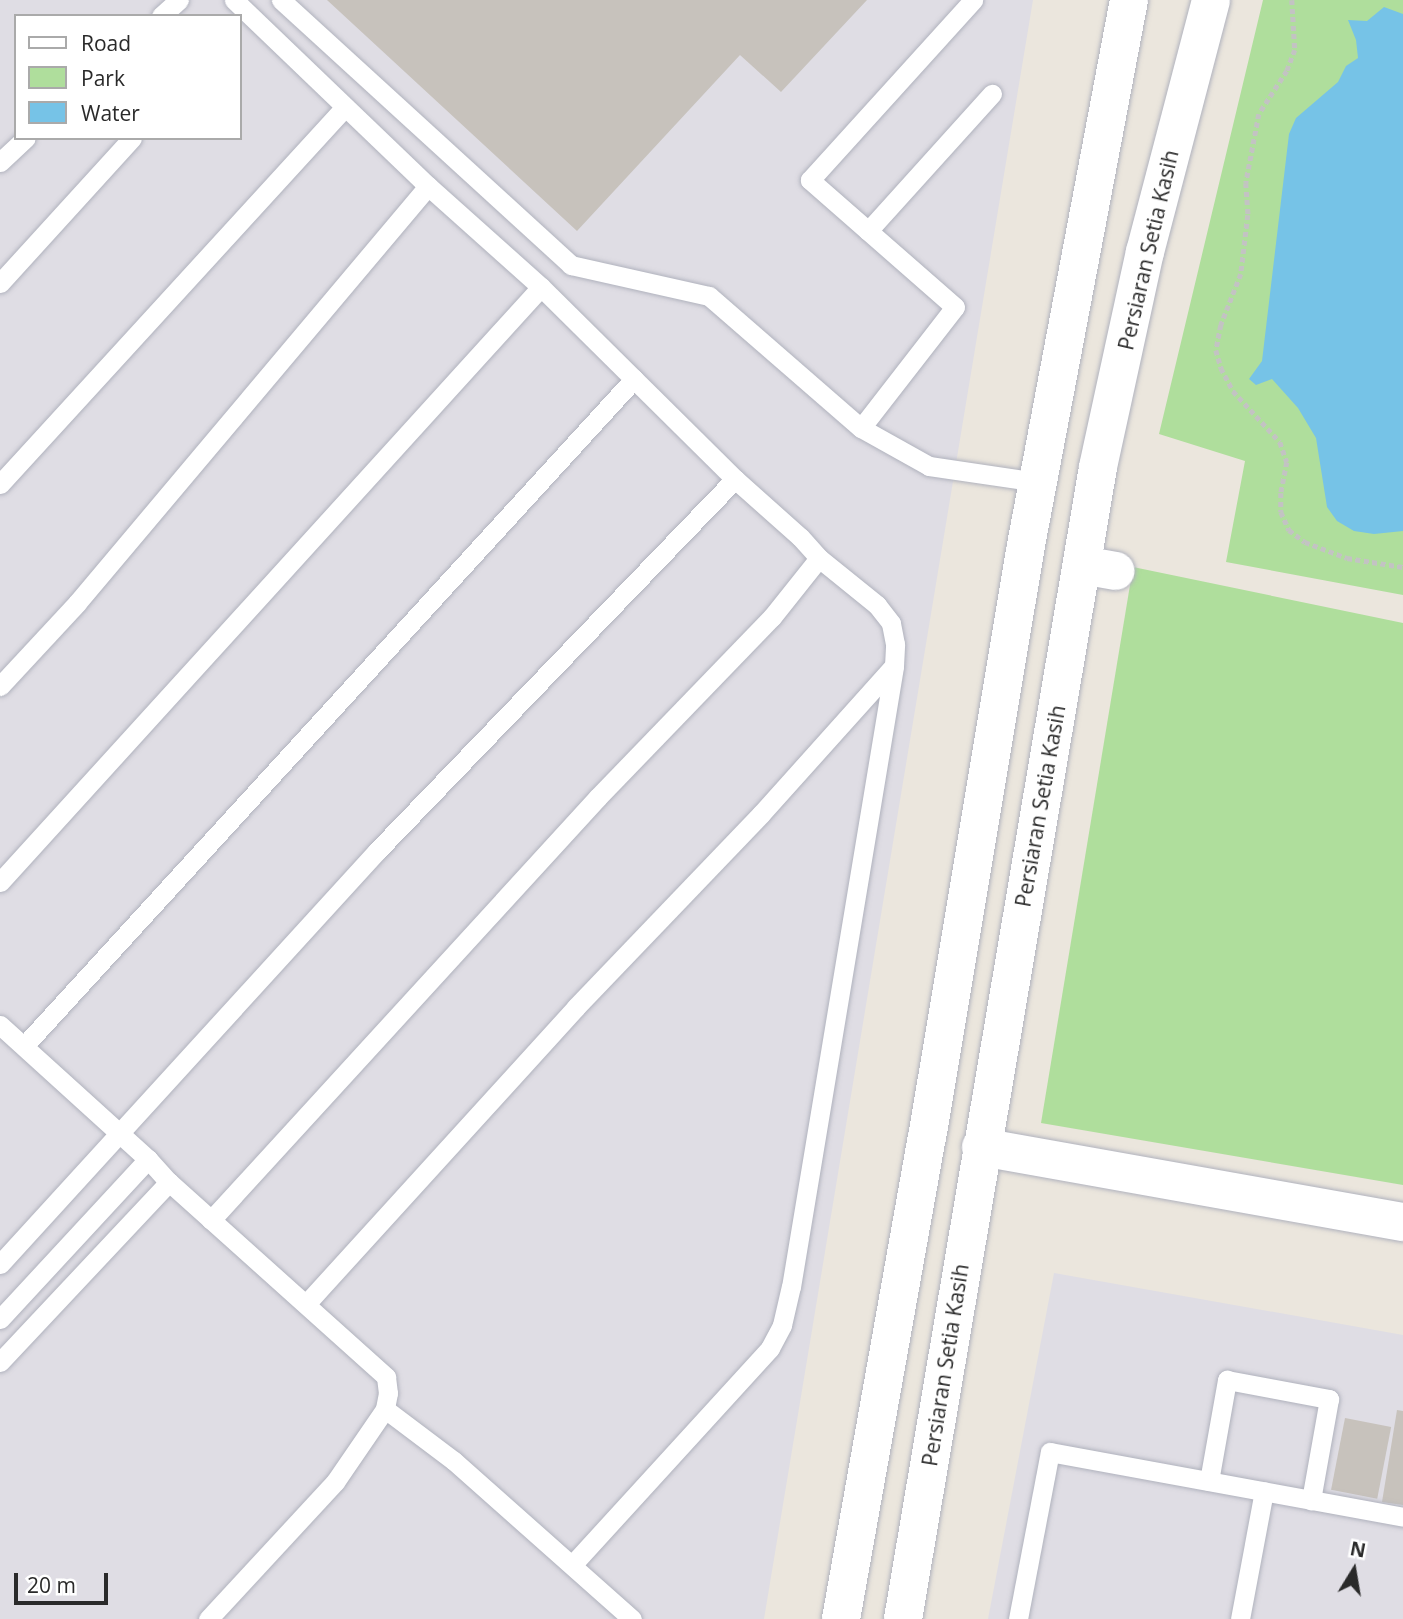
<!DOCTYPE html>
<html>
<head>
<meta charset="utf-8">
<style>
	body { margin:0 }
	#map { position:relative; width:1403px; height:1619px; overflow:hidden; background:#ebe6dd; font-family:"Open Sans",sans-serif }
	div>[style] { position:absolute }
	.industrial>* { inset:0; background:#dfdde4 }
	.green>* { inset:0; background:#afde9c }
	.water>* { inset:0; background:#76c3e7 }
	.building>* { inset:0; background:#c7c2bc; transform-origin:0 0 }
	.path>* { height:4.5px; margin-top:-2.25px; transform-origin:0; background:repeating-linear-gradient(90deg,#c3c3c3 0 5px,transparent 0 8.5px) }
	.roads { filter:drop-shadow(0 0 2px #b0b2bd) drop-shadow(0 0 2px #b0b2bd) }
	.service>* { height:19px; margin:-9.5px; padding:0 9.5px; transform-origin:9.5px; border-radius:9.5px; background:#fff }
	.minor>* { height:38px; margin:-19px; padding:0 19px; transform-origin:19px; border-radius:19px; background:#fff }
	.tertiary>* { height:38px; margin:-19px; padding:0 19px; transform-origin:19px; border-radius:19px; background:#fff }
	span { translate:-50% -50%; white-space:nowrap; text-align:center; line-height:1.15; -webkit-text-stroke:5px #fff; paint-order:stroke }
	.street-label { font-size:21px; color:#2a2a2a }
	.legend { position:absolute; left:14px; top:14px; width:228px; height:126px; box-sizing:border-box; background:#fff; border:2px solid #aaa; margin:0; padding:9px 12px; list-style:none; font-size:21px; color:#2a2a2a }
	.legend li { display:flex; align-items:center; gap:14px; height:35px }
	.legend b { width:35px; border:2px solid #aaa }
	.north { position:absolute; left:1319px; top:1535px; width:70px; height:70px; -webkit-text-stroke:5px #fff; paint-order:stroke; rotate:11deg; font-size:19px; font-weight:700; line-height:28px; text-align:center; color:#2a2a2a }
	.north::after { content:''; display:block; margin:auto; width:24px; height:32px; background:#2a2a2a; clip-path:polygon(50% 0,100% 100%,50% 72%,0 100%) }
	.scale { position:absolute; left:14px; top:1573px; width:94px; height:32px; box-sizing:border-box; border:4px solid #2a2a2a; border-top:0; padding-left:9px; font-size:21px; line-height:24px; white-space:nowrap; color:#2a2a2a; -webkit-text-stroke:5px #fff; paint-order:stroke }
</style>
</head>
<body>
<div id="map">
	<div class="industrial">
		<i style="clip-path:polygon(evenodd,0 0,1033px 0,764px 1619px,0 1619px,0 0,16px 16px,240px 16px,240px 138px,16px 138px,16px 16px)"></i>
		<i style="clip-path:polygon(1054px 1273px,1403px 1335px,1403px 1619px,988px 1619px)"></i>
	</div>
	<div class="green">
		<i style="clip-path:polygon(1263px 0,1403px 0,1403px 595px,1226px 562px,1245px 461px,1159px 434px)"></i>
		<i style="clip-path:polygon(1133px 567px,1403px 623px,1403px 1185px,1041px 1123px)"></i>
	</div>
	<div class="water">
		<i style="clip-path:polygon(1384px 7px,1403px 14px,1403px 531px,1374px 534px,1354px 531px,1337px 521px,1327px 507px,1316px 438px,1298px 408px,1272px 379px,1256px 385px,1249px 379px,1262px 361px,1289px 134px,1296px 118px,1338px 82px,1346px 66px,1358px 58px,1356px 40px,1348px 20px,1367px 21px)"></i>
	</div>
	<div class="building">
		<i style="clip-path:polygon(327px 0,867px 0,781px 92px,740px 55px,577px 231px)"></i>
		<i style="clip-path:polygon(1397px 1410px,1403px 1411px,1403px 1505px,1382px 1502px)"></i>
		<i style="left:1345px;top:1418px;width:47px;height:73px;rotate:11deg"></i>
	</div>
	<div class="path">
		<i style="left:1292px;top:0;width:50px;rotate:86.6deg"></i>
		<i style="left:1295px;top:50px;width:22px;rotate:111deg"></i>
		<i style="left:1287px;top:71px;width:51px;rotate:123.1deg"></i>
		<i style="left:1259px;top:114px;width:70px;rotate:100.7deg"></i>
		<i style="left:1246px;top:183px;width:32px;rotate:86deg"></i>
		<i style="left:1248px;top:215px;width:59px;rotate:96.8deg"></i>
		<i style="left:1241px;top:274px;width:55px;rotate:111.4deg"></i>
		<i style="left:1221px;top:325px;width:25px;rotate:101deg"></i>
		<i style="left:1216px;top:350px;width:19px;rotate:74deg"></i>
		<i style="left:1221px;top:368px;width:26px;rotate:62deg"></i>
		<i style="left:1233px;top:391px;width:69px;rotate:47.3deg"></i>
		<i style="left:1280px;top:442px;width:21px;rotate:71deg"></i>
		<i style="left:1287px;top:462px;width:32px;rotate:101deg"></i>
		<i style="left:1281px;top:493px;width:19px;rotate:90deg"></i>
		<i style="left:1281px;top:512px;width:20px;rotate:66deg"></i>
		<i style="left:1289px;top:530px;width:20px;rotate:37deg"></i>
		<i style="left:1305px;top:542px;width:45px;rotate:20.9deg"></i>
		<i style="left:1347px;top:558px;width:57px;rotate:9.1deg"></i>
	</div>
	<div class="roads">
		<div class="service">
			<i style="left:281px;top:0;width:393px;rotate:42.4deg"></i>
			<i style="left:571px;top:265px;width:141px;rotate:12.7deg"></i>
			<i style="left:709px;top:296px;width:201px;rotate:41deg"></i>
			<i style="left:861px;top:428px;width:78px;rotate:29.2deg"></i>
			<i style="left:929px;top:466px;width:109px;rotate:8.4deg"></i>
			<i style="left:161px;top:16px;width:24px;rotate:-42deg"></i>
			<i style="left:0;top:162px;width:35px;rotate:-43deg"></i>
			<i style="left:868px;top:231px;width:185px;rotate:-47.9deg"></i>
			<i style="left:0;top:283px;width:196px;rotate:-47.7deg"></i>
			<i style="left:861px;top:428px;width:153px;rotate:-52.2deg"></i>
			<i style="left:955px;top:307px;width:193px;rotate:-138.8deg"></i>
			<i style="left:810px;top:180px;width:243px;rotate:-47.8deg"></i>
			<i style="left:0;top:484px;width:511px;rotate:-47.54deg"></i>
			<i style="left:0;top:686px;width:113px;rotate:-47.1deg"></i>
			<i style="left:77px;top:603px;width:545px;rotate:-49.91deg"></i>
			<i style="left:0;top:882px;width:804px;rotate:-47.72deg"></i>
			<i style="left:0;top:1025px;width:200px;rotate:42.2deg"></i>
			<i style="left:148px;top:1159px;width:31px;rotate:48deg"></i>
			<i style="left:169px;top:1182px;width:247px;rotate:133.2deg"></i>
			<i style="left:24px;top:1046px;width:904px;rotate:-47.56deg"></i>
			<i style="left:169px;top:1182px;width:292px;rotate:41.9deg"></i>
			<i style="left:386px;top:1377px;width:16px;rotate:83deg"></i>
			<i style="left:388px;top:1393px;width:16px;rotate:101deg"></i>
			<i style="left:385px;top:1409px;width:88px;rotate:124.4deg"></i>
			<i style="left:335px;top:1482px;width:187px;rotate:132.8deg"></i>
			<i style="left:211px;top:1220px;width:573px;rotate:-47.54deg"></i>
			<i style="left:598px;top:797px;width:250px;rotate:-46deg"></i>
			<i style="left:772px;top:617px;width:75px;rotate:-51.5deg"></i>
			<i style="left:819px;top:558px;width:28px;rotate:-132deg"></i>
			<i style="left:800px;top:537px;width:87px;rotate:-138.3deg"></i>
			<i style="left:0;top:1264px;width:559px;rotate:-47.61deg"></i>
			<i style="left:377px;top:851px;width:516px;rotate:-46.1deg"></i>
			<i style="left:735px;top:479px;width:273px;rotate:-135.3deg"></i>
			<i style="left:541px;top:287px;width:152px;rotate:-138.2deg"></i>
			<i style="left:428px;top:186px;width:269px;rotate:-136.2deg"></i>
			<i style="left:306px;top:1304px;width:401px;rotate:-47.7deg"></i>
			<i style="left:576px;top:1007px;width:267px;rotate:-46.2deg"></i>
			<i style="left:761px;top:814px;width:199px;rotate:-48.1deg"></i>
			<i style="left:894px;top:666px;width:22px;rotate:-87deg"></i>
			<i style="left:895px;top:644px;width:21px;rotate:-101deg"></i>
			<i style="left:891px;top:623px;width:23px;rotate:-128deg"></i>
			<i style="left:877px;top:605px;width:75px;rotate:-141deg"></i>
			<i style="left:0;top:1319px;width:218px;rotate:-47.2deg"></i>
			<i style="left:385px;top:1409px;width:86px;rotate:37deg"></i>
			<i style="left:454px;top:1461px;width:238px;rotate:41.6deg"></i>
			<i style="left:1209px;top:1481px;width:103px;rotate:-79.9deg"></i>
			<i style="left:1227px;top:1380px;width:104px;rotate:10.6deg"></i>
			<i style="left:1329px;top:1399px;width:103px;rotate:100.1deg"></i>
			<i style="left:573px;top:1564px;width:292px;rotate:-47.6deg"></i>
			<i style="left:770px;top:1348px;width:26px;rotate:-62deg"></i>
			<i style="left:782px;top:1325px;width:39px;rotate:-77deg"></i>
			<i style="left:791px;top:1287px;width:628px;rotate:-80.57deg"></i>
			<i style="left:1018px;top:1619px;width:170px;rotate:-79.2deg"></i>
			<i style="left:1050px;top:1452px;width:359px;rotate:10.4deg"></i>
			<i style="left:1240px;top:1619px;width:130px;rotate:-79.4deg"></i>
		</div>
		<div class="minor">
			<i style="left:1082px;top:565px;width:34px;rotate:10deg"></i>
			<i style="left:981px;top:1147px;width:429px;rotate:10.1deg"></i>
		</div>
		<div class="tertiary">
			<i style="left:841px;top:1619px;width:489px;rotate:-79.9deg"></i>
			<i style="left:927px;top:1138px;width:601px;rotate:-80.52deg"></i>
			<i style="left:1026px;top:545px;width:555px;rotate:-79.3deg"></i>
			<i style="left:903px;top:1619px;width:1168px;rotate:-80.39deg"></i>
			<i style="left:1098px;top:467px;width:220px;rotate:-77.7deg"></i>
			<i style="left:1145px;top:252px;width:260px;rotate:-75.3deg"></i>
		</div>
	</div>
	<div class="street-label">
		<span style="left:1148px;top:250px;rotate:-77deg">Persiaran Setia Kasih</span>
		<span style="left:1040px;top:806px;rotate:-80deg">Persiaran Setia Kasih</span>
		<span style="left:945px;top:1365px;rotate:-81deg">Persiaran Setia Kasih</span>
	</div>
	<ul class="legend">
	<li><b style="height:9px;background:#fff"></b>Road</li>
	<li><b style="height:19px;background:#afde9c"></b>Park</li>
	<li><b style="height:19px;background:#76c3e7"></b>Water</li>
	</ul>
	<div class="north">N</div>
	<div class="scale">20 m</div>
</div>
</body>
</html>
